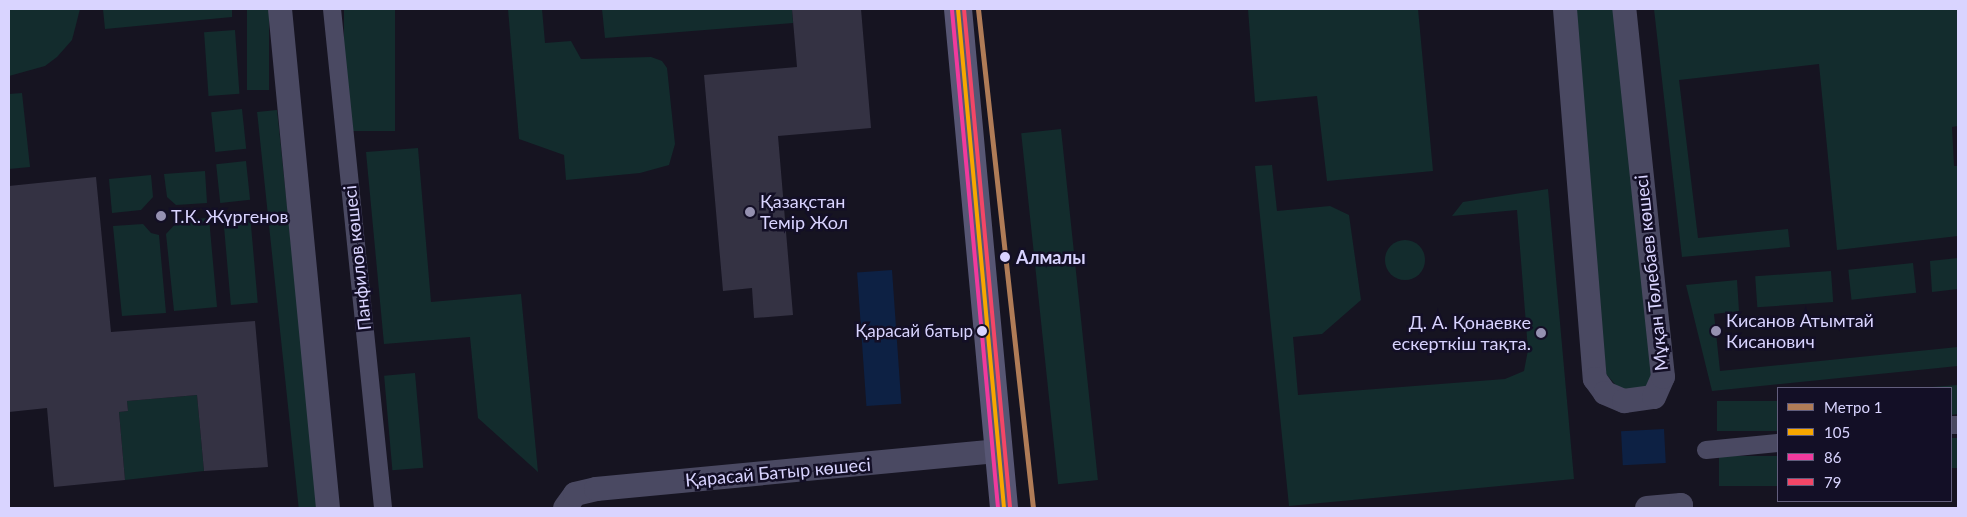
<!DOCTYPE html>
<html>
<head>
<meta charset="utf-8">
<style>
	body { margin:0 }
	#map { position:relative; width:1967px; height:517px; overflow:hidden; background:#161421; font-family:Lato,sans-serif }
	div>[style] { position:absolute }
	.green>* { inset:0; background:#132c2d; transform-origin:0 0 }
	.round { border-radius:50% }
	.water>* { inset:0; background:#0d2144; transform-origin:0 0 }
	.building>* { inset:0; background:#343243 }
	.pedestrian>* { height:18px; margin:-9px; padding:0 9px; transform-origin:9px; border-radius:9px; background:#4a4962 }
	.minor>* { height:24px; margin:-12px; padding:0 12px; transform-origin:12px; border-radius:12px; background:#4a4962 }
	.secondary>* { height:28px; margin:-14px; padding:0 14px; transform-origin:14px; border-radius:14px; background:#575674 }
	.bus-1>* { height:4px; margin:-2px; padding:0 2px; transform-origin:2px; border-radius:2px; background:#f7a600 }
	.bus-2>* { height:4px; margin:-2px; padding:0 2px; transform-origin:2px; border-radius:2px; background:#f13a9d }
	.bus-3>* { height:4px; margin:-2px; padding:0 2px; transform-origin:2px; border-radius:2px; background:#f34667 }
	.metro-1>* { height:5px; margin:-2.5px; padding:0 2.5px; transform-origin:2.5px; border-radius:2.5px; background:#b07c57 }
	.dots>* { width:14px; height:14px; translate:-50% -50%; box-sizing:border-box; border:2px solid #130f26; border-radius:50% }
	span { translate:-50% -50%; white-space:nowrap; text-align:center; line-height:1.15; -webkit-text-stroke:5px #130f26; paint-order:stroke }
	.bus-label { font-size:17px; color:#d9d4ff }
	.right { translate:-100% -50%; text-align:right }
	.poi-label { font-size:18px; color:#d9d4ff }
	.left { translate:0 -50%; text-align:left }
	.stop-label { font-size:18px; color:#d9d4ff; font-weight:700 }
	.street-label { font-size:18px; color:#d9d4ff }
	.frame { position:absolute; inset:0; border:10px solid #d9d4ff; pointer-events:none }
	.legend { position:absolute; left:1777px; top:387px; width:175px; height:115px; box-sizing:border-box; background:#130f26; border:1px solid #625e7d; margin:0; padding:6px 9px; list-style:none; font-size:15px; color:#d9d4ff }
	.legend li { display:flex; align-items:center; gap:10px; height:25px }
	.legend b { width:25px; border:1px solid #625e7d }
</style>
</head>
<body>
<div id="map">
	<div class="green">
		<i style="clip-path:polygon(9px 9px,80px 9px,72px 40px,57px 57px,45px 66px,9px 76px)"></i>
		<i style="clip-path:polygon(103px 9px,232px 9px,232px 17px,105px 29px)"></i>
		<i style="left:247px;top:9px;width:22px;height:81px"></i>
		<i style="left:344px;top:9px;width:51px;height:122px"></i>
		<i style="clip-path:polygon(508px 9px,542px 9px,545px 43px,571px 41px,581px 59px,651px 57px,662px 61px,667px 68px,675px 144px,669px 165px,640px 173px,566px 180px,564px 155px,519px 139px)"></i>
		<i style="clip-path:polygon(602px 9px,792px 9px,793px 23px,605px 38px)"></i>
		<i style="clip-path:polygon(1248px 9px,1418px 9px,1433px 171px,1327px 181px,1317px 96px,1255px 102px)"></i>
		<i style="clip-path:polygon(1574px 9px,1618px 9px,1656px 364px,1650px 386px,1621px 391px,1606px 374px)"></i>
		<i style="clip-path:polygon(1654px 9px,1958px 9px,1958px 126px,1952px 127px,1954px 166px,1958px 166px,1958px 236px,1837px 250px,1819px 64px,1679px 80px,1698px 238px,1788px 229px,1790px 247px,1682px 257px)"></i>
		<i style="left:235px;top:30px;width:64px;height:31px;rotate:86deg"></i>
		<i style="clip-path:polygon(22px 93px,30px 167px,9px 169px,9px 94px)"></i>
		<i style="left:242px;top:109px;width:40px;height:31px;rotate:84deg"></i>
		<i style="left:277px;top:110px;width:400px;height:20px;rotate:84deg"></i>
		<i style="left:1061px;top:129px;width:353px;height:40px;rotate:84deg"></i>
		<i style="clip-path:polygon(418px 148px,431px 302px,521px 294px,538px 472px,478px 418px,470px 337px,384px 344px,366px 152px)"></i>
		<i style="left:246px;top:161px;width:39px;height:30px;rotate:84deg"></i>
		<i style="clip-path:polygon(1272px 165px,1277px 211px,1330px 206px,1349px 215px,1361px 300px,1322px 334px,1293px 337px,1298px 395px,1505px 379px,1524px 371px,1528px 350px,1517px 210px,1452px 216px,1463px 202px,1548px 189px,1574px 479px,1289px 506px,1255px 166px)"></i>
		<i style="clip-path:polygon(205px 171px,207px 203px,176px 205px,167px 197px,164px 174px)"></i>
		<i style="clip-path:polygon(151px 175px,153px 197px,141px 210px,112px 213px,109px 179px)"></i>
		<i style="left:250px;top:214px;width:89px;height:27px;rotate:85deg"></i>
		<i style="clip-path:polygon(209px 218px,217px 307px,174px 311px,166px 234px,179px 220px)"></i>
		<i style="clip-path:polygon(143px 224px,151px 233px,159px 235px,166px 313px,122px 316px,113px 226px)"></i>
		<i class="round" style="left:1385px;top:240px;width:40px;height:40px"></i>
		<i style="clip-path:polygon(1958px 258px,1958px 289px,1932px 292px,1930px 261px)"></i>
		<i style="left:1913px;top:263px;width:30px;height:65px;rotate:84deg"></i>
		<i style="left:1831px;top:271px;width:31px;height:76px;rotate:86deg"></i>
		<i style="clip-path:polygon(1737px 280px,1739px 311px,1714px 314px,1720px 371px,1958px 347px,1958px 366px,1712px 391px,1686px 285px)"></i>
		<i style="left:415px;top:373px;width:95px;height:31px;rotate:85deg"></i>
		<i style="clip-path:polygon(1958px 385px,1958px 414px,1951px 415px,1951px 388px,1919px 388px)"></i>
		<i style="clip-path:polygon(197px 395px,204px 471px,125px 480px,119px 412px,128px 411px,127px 401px)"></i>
		<i style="left:1778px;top:401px;width:30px;height:61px;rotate:90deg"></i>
		<i style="left:1958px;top:438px;width:30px;height:7px;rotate:90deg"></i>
		<i style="left:1778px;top:456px;width:30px;height:59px;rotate:90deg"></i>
	</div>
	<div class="water">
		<i style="left:892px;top:270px;width:134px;height:35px;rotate:86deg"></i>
		<i style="left:1664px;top:429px;width:34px;height:43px;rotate:87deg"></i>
	</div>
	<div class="building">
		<i style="clip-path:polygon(792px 9px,861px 9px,871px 128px,778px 136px,793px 315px,754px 318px,752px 288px,723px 291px,704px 75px,797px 67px)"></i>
		<i style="clip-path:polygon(96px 177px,111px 332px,255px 321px,268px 467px,204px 471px,197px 395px,127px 401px,128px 411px,119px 412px,125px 480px,54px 487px,47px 408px,9px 412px,9px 186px)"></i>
	</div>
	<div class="pedestrian">
		<i style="left:332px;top:9px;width:502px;rotate:84.16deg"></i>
		<i style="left:1951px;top:425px;width:7px"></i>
		<i style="left:1706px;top:450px;width:72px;rotate:-5.6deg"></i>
	</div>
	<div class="minor">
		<i style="left:280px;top:9px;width:501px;rotate:84.51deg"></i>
		<i style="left:1565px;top:9px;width:371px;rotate:85.4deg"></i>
		<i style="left:1595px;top:379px;width:17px;rotate:54deg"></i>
		<i style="left:1605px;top:393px;width:21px;rotate:23deg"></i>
		<i style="left:1624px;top:401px;width:30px;rotate:-8deg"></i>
		<i style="left:1654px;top:397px;width:22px;rotate:-66deg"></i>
		<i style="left:1663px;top:377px;width:370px;rotate:-96deg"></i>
		<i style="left:565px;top:508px;width:17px;rotate:-54deg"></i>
		<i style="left:575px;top:494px;width:22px;rotate:-13deg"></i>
		<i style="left:596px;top:489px;width:405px;rotate:-5.4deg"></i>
		<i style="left:1647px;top:508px;width:34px;rotate:-5deg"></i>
		<i style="left:1681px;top:505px;width:3px;rotate:90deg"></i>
	</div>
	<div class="secondary">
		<i style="left:958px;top:9px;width:501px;rotate:84.73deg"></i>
	</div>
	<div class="bus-1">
		<i style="left:958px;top:9px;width:501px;rotate:84.73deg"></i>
	</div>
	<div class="bus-2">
		<i style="left:952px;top:10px;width:500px;rotate:84.72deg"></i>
	</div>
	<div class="bus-3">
		<i style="left:964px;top:9px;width:500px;rotate:84.72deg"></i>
	</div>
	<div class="metro-1">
		<i style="left:978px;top:9px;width:502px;rotate:83.71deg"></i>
	</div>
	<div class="dots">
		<i style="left:750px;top:212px;background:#9591b1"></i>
		<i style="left:161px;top:216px;background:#9591b1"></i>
		<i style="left:1005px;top:257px;background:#d9d4ff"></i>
		<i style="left:982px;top:331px;background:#d9d4ff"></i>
		<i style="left:1716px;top:331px;background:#9591b1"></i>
		<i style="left:1541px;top:333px;background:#9591b1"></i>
	</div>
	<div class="bus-label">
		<span class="right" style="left:973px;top:331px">Қарасай батыр</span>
	</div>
	<div class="poi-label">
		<span class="left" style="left:760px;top:212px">Қазақстан<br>Темір Жол</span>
		<span class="left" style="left:171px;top:216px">Т.К. Жүргенов</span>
		<span class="left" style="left:1726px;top:331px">Кисанов Атымтай<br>Кисанович</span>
		<span class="right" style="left:1531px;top:333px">Д. А. Қонаевке<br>ескерткіш тақта.</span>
	</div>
	<div class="stop-label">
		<span class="left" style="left:1016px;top:257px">Алмалы</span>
	</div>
	<div class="street-label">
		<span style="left:357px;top:258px;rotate:-96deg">Панфилов көшесі</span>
		<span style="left:1651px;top:273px;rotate:-96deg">Мұқан Төлебаев көшесі</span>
		<span style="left:778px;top:472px;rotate:-5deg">Қарасай Батыр көшесі</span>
	</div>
	<div class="frame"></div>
	<ul class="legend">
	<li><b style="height:6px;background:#b07c57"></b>Метро 1</li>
	<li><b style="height:6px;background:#f7a600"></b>105</li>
	<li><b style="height:6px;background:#f13a9d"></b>86</li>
	<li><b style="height:6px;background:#f34667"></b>79</li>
	</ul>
</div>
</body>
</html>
